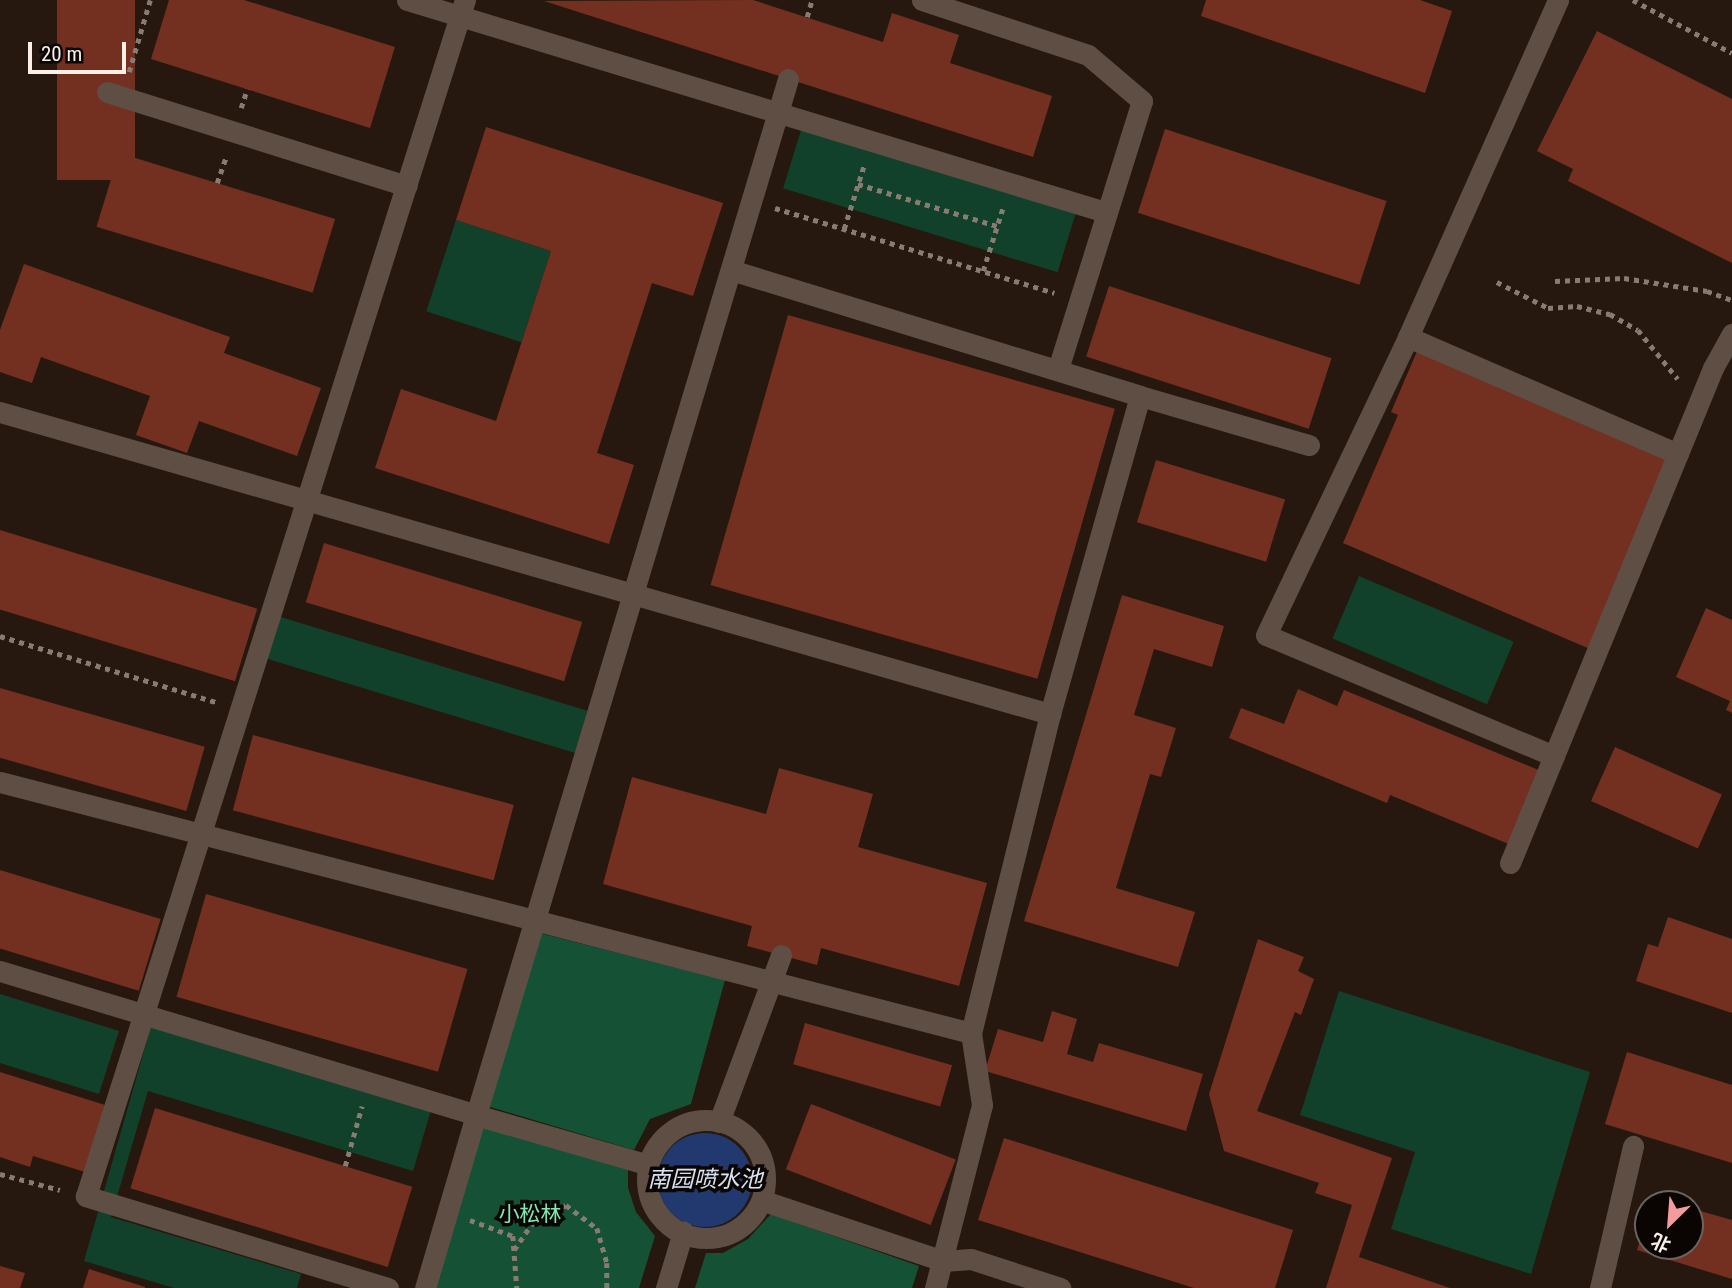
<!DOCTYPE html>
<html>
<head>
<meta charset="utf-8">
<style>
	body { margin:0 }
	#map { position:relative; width:1732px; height:1288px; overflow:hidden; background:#26180e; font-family:"Roboto Condensed","Noto Sans SC",sans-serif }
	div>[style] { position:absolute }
	.green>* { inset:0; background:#11412a; transform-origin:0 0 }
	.forest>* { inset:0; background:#155134 }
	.water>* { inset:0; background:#21396f }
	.round { border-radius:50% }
	.building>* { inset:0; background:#733020; transform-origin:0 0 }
	.path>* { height:4.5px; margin-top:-2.25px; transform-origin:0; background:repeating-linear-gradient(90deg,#877b72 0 5px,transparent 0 10px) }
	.minor>* { height:21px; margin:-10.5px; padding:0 10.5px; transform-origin:10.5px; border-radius:10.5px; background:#5e4e43 }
	.minor>.ring { margin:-10.5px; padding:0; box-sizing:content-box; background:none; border:21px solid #5e4e43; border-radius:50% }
	span { translate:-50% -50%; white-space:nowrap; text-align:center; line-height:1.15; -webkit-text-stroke:7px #0a0503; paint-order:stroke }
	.park-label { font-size:21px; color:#80e9b0 }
	.water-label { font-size:23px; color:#d9e2f3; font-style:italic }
	.north { position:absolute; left:1634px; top:1190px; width:70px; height:70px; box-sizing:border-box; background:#0a0503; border:2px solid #6a635f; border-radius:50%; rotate:205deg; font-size:19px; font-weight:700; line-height:28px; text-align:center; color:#faf0e9 }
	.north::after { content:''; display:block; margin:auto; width:24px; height:32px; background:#f59b9e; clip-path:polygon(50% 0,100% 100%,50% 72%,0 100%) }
	.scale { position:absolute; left:28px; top:42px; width:98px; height:32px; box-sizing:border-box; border:4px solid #faf0e9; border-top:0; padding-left:9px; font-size:21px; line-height:24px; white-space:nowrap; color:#faf0e9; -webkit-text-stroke:5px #0a0503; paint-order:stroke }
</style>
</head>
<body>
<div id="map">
	<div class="green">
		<i style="left:801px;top:130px;width:287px;height:61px;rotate:17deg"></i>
		<i style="left:456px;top:220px;width:100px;height:96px;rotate:18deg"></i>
		<i style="left:1359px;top:576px;width:168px;height:68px;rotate:23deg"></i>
		<i style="left:271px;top:614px;width:341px;height:44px;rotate:17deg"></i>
		<i style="clip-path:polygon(1339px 991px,1590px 1072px,1531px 1274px,1391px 1229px,1415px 1152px,1300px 1115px)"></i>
		<i style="clip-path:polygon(0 994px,119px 1031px,99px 1094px,0 1063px)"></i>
		<i style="clip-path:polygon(152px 1023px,431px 1110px,413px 1171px,148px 1091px,111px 1217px,301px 1274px,297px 1288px,174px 1288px,84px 1261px)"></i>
	</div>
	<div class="forest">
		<i style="clip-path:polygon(539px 933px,725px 980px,691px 1104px,650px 1119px,634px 1150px,487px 1106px)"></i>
		<i style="clip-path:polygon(480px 1122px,628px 1166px,628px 1188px,636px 1212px,655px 1236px,639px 1288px,430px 1288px)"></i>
		<i style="clip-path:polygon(771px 1214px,919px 1266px,912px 1288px,695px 1288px,706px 1253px,723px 1253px,748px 1239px)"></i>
	</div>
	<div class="water">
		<i class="round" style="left:658px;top:1133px;width:94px;height:94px"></i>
	</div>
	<div class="building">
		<i style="left:57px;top:0;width:78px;height:180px"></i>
		<i style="clip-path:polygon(169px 0,244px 0,395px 47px,370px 128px,151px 59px)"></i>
		<i style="clip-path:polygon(753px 0,883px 42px,892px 13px,959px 35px,950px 63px,1052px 96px,1033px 157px,544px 1px)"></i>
		<i style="clip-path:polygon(1206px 0,1420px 0,1452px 11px,1425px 93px,1201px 16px)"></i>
		<i style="clip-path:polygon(1597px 31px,1732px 99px,1732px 263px,1568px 181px,1573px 169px,1537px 151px)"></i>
		<i style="clip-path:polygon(486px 127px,723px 203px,693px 296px,652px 283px,597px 453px,634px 465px,609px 544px,375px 468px,401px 389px,496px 421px,551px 251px,456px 220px)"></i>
		<i style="left:1165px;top:129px;width:233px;height:88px;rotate:18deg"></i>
		<i style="left:119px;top:153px;width:226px;height:77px;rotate:17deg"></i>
		<i style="clip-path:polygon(24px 264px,230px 337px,224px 353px,321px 388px,297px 456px,199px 421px,187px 453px,136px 435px,150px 396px,41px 357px,32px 383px,0 372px,0 330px)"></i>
		<i style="left:1109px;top:286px;width:234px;height:74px;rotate:18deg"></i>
		<i style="left:788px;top:315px;width:340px;height:281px;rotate:16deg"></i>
		<i style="clip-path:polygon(1418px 349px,1672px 458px,1590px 649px,1343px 543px,1398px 415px,1391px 412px)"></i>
		<i style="left:1156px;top:460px;width:135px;height:65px;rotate:17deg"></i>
		<i style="left:0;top:530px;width:269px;height:76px;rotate:17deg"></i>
		<i style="left:324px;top:543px;width:270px;height:62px;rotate:17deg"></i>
		<i style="clip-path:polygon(1122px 595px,1224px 626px,1212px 667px,1154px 649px,1134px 715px,1176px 728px,1161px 777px,1150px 774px,1116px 888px,1195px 912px,1178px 967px,1024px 921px)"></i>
		<i style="clip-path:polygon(1706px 608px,1732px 620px,1732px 713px,1726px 710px,1730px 701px,1676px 677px)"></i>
		<i style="left:0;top:688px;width:213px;height:67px;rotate:16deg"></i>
		<i style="clip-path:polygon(1298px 689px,1337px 706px,1344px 690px,1541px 771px,1511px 845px,1390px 795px,1387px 803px,1229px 738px,1241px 708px,1284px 724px)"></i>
		<i style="left:253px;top:735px;width:270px;height:78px;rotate:15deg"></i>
		<i style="left:1615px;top:747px;width:117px;height:59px;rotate:24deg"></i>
		<i style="clip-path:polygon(779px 768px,873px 794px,858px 847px,987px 883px,959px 986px,821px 948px,817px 965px,747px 946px,752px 926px,603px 884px,632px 777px,766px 814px)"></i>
		<i style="left:0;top:870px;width:168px;height:75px;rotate:17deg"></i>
		<i style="left:206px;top:894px;width:272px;height:107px;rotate:16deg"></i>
		<i style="clip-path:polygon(1668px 917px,1732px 939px,1732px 1013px,1636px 981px,1648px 944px,1658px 947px)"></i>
		<i style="clip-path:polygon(1258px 939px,1304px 957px,1298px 971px,1314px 979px,1301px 1015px,1295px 1012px,1257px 1111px,1392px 1158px,1359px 1257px,1450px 1288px,1326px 1288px,1352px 1205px,1315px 1193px,1319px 1183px,1224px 1151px,1209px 1094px)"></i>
		<i style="clip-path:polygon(1052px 1011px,1077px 1019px,1067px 1054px,1093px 1062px,1099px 1043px,1203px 1074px,1186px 1131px,985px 1071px,998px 1029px,1043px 1042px)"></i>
		<i style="left:805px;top:1023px;width:153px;height:43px;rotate:16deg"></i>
		<i style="clip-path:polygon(1627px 1052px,1732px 1085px,1732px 1163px,1605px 1124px)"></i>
		<i style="clip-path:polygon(0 1072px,105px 1105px,85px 1172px,33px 1156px,30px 1167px,0 1157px)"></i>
		<i style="left:811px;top:1104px;width:155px;height:70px;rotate:21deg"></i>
		<i style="left:155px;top:1108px;width:269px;height:84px;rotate:17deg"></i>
		<i style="clip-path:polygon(1004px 1138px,1293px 1230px,1275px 1288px,1194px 1288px,978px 1220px)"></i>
		<i style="clip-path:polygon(1690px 1208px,1732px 1220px,1732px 1279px,1637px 1250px,1647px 1218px,1648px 1246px,1690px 1246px)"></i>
		<i style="clip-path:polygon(0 1266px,25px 1273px,20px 1288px,0 1288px)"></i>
		<i style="clip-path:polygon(89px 1269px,145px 1287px,145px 1288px,83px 1288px)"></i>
	</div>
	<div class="path">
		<i style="left:1633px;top:0;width:112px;rotate:28.2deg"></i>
		<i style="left:807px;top:17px;width:18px;rotate:-74deg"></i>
		<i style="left:129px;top:72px;width:75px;rotate:-73.7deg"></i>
		<i style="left:241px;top:108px;width:20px;rotate:-72deg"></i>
		<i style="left:217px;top:183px;width:28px;rotate:-71deg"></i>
		<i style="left:858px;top:184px;width:145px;rotate:16.8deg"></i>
		<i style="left:775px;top:208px;width:292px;rotate:16.9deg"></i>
		<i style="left:844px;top:229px;width:67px;rotate:-72.6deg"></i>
		<i style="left:983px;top:271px;width:67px;rotate:-72.6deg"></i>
		<i style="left:1555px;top:281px;width:69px;rotate:-2.5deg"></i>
		<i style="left:1624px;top:278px;width:84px;rotate:8.9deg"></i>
		<i style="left:1707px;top:291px;width:27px;rotate:20deg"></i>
		<i style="left:1497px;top:282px;width:57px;rotate:27deg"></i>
		<i style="left:1548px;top:308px;width:29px;rotate:-4deg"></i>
		<i style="left:1577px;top:306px;width:34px;rotate:14deg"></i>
		<i style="left:1610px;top:314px;width:32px;rotate:30deg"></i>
		<i style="left:1638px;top:330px;width:63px;rotate:50.8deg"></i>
		<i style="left:0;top:636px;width:226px;rotate:17deg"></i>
		<i style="left:345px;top:1166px;width:62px;rotate:-74.2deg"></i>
		<i style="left:0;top:1174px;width:62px;rotate:14.9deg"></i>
		<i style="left:470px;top:1220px;width:46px;rotate:20.4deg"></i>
		<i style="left:513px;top:1236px;width:52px;rotate:85.6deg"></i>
		<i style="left:514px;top:1250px;width:36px;rotate:-56deg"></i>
		<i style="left:534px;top:1220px;width:35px;rotate:-25deg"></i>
		<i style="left:566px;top:1205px;width:39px;rotate:37deg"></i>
		<i style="left:597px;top:1228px;width:36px;rotate:74deg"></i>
		<i style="left:607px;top:1263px;width:25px;rotate:90deg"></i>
	</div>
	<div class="minor">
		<i style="left:407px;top:0;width:729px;rotate:16.89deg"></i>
		<i style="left:922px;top:0;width:175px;rotate:18.3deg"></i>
		<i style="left:1088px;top:55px;width:71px;rotate:40.4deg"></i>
		<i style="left:1142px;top:101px;width:281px;rotate:107.4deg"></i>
		<i style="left:107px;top:92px;width:314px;rotate:17.4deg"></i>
		<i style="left:731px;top:270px;width:428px;rotate:17.1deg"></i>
		<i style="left:1140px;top:396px;width:330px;rotate:105.8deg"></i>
		<i style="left:1050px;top:714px;width:329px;rotate:103.9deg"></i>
		<i style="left:971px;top:1033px;width:73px;rotate:81.3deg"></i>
		<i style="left:982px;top:1105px;width:189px;rotate:104.4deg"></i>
		<i style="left:1408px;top:337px;width:294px;rotate:23.4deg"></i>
		<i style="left:1140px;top:396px;width:176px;rotate:16.2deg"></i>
		<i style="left:0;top:412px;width:1093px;rotate:16.05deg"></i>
		<i style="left:1554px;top:756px;width:312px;rotate:-157.2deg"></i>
		<i style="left:1266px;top:635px;width:330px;rotate:-64.5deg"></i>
		<i style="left:1408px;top:337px;width:369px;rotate:-66deg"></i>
		<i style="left:0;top:782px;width:1003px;rotate:14.49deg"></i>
		<i style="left:1510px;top:863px;width:535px;rotate:-67.7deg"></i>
		<i style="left:1713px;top:368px;width:39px;rotate:-61deg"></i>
		<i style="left:0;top:971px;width:497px;rotate:16.8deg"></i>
		<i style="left:476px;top:1115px;width:180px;rotate:106.4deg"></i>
		<i class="ring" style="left:647px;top:1120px;width:97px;height:97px"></i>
		<i style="left:719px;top:1122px;width:178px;rotate:-69.6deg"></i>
		<i style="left:649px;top:1165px;width:180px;rotate:-163.9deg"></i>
		<i style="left:476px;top:1115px;width:1082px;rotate:-73.24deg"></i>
		<i style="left:764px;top:1201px;width:189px;rotate:18.5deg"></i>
		<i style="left:943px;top:1261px;width:28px;rotate:-4deg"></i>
		<i style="left:971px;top:1259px;width:94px;rotate:18deg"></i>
		<i style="left:388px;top:1288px;width:316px;rotate:-163.1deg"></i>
		<i style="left:86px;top:1196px;width:1255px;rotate:-72.42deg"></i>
		<i style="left:666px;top:1288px;width:59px;rotate:-73.1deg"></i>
		<i style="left:1600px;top:1288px;width:146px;rotate:-76.9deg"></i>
	</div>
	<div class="park-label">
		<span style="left:530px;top:1214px">小松林</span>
	</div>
	<div class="water-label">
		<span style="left:705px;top:1180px">南园喷水池</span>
	</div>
	<div class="north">北</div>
	<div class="scale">20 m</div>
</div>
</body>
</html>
